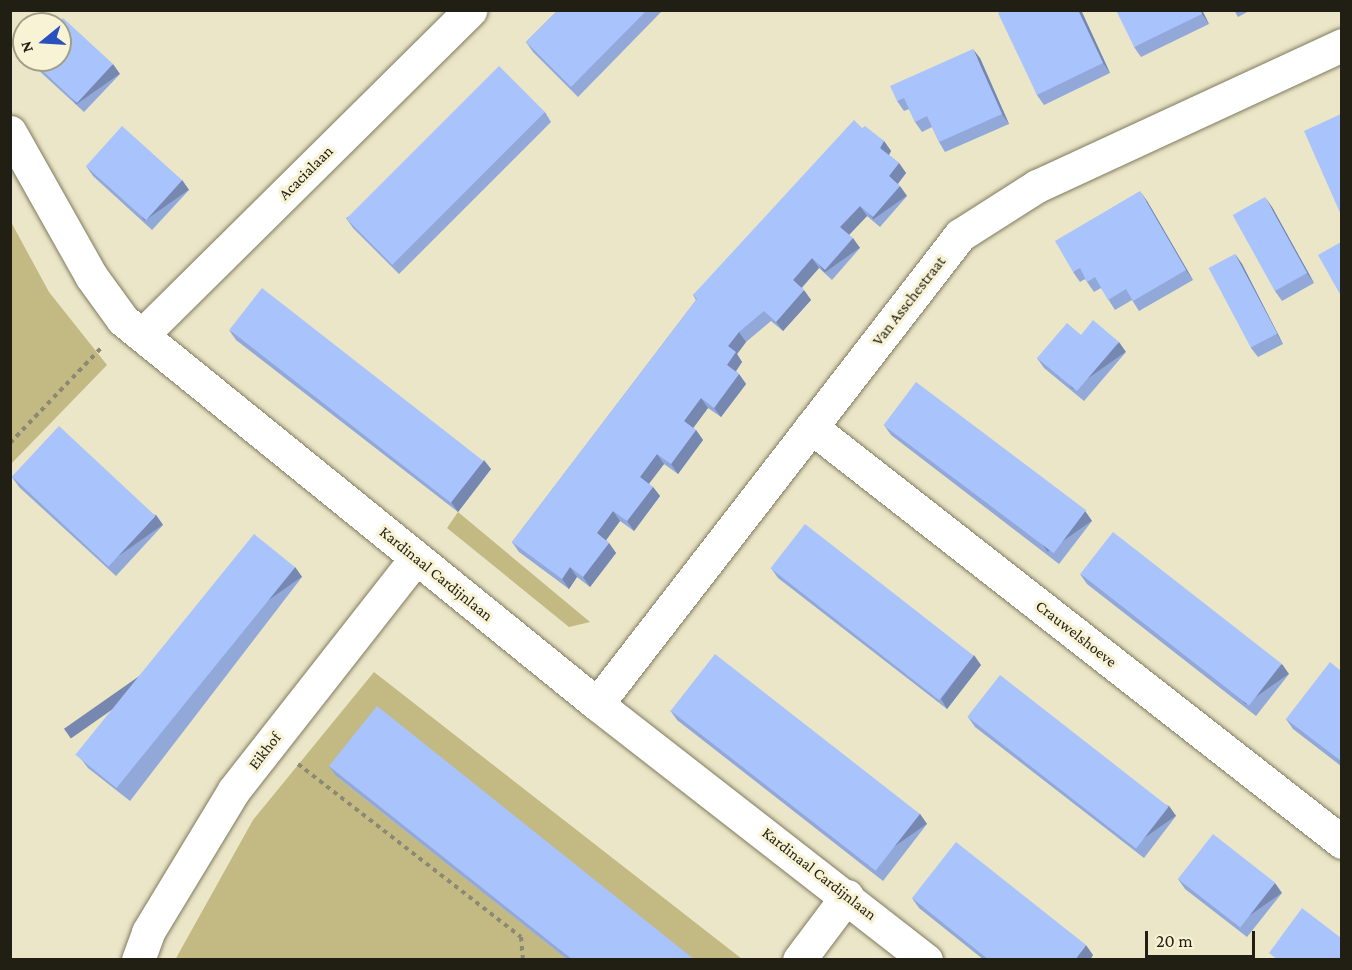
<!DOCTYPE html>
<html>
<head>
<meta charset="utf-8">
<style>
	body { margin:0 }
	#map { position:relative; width:1352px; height:970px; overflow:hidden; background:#ebe6c8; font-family:"Crimson Pro",serif }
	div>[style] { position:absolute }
	.green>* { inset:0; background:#c3b983 }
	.path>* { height:4px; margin-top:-2px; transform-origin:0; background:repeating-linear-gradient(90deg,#8b8873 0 4.5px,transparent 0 9px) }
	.roads { filter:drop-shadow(0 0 2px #807b60) drop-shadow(0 0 2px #807b60) }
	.minor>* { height:33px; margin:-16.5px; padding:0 16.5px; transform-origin:16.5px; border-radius:16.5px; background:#fff }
	.wall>* { inset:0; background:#91a8d9 }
	.shaded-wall>* { inset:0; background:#7688b0; transform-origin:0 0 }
	.building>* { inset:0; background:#a9c3fc; transform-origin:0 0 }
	span { translate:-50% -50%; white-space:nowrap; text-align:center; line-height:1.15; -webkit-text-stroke:6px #f8f3d5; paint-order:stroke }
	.street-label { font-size:16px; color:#211f14 }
	.frame { position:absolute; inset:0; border:12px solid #211f14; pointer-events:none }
	.north { position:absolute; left:12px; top:12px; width:60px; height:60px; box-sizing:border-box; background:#f8f3d5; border:2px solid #a29e88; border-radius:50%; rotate:252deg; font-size:16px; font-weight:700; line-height:24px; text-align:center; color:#211f14 }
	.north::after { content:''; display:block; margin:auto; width:21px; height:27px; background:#2a4fbe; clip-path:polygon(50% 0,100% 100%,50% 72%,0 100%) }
	.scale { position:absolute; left:1145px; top:931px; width:110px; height:27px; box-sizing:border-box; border:3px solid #211f14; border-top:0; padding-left:8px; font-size:18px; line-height:21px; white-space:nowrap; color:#211f14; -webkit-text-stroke:4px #f8f3d5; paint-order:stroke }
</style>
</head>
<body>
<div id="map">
	<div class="green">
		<i style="clip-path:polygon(11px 222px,49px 292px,107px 365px,11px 464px)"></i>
		<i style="clip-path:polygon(458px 512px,590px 622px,569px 627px,447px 528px)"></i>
		<i style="clip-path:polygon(374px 672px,742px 959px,690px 959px,336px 776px,567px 959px,527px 959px,522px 956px,519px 960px,175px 960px,253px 820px)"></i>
	</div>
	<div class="path">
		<i style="left:10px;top:443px;width:132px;rotate:-46.2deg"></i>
		<i style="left:298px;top:764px;width:282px;rotate:37.8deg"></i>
		<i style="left:521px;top:937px;width:23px;rotate:85deg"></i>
	</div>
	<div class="roads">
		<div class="minor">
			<i style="left:10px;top:132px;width:165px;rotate:60.6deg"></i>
			<i style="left:91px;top:276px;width:54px;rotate:54deg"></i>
			<i style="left:123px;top:320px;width:610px;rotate:39.01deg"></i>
			<i style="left:597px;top:704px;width:417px;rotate:37.9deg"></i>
			<i style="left:142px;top:335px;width:462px;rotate:-44.7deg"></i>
			<i style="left:811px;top:427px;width:674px;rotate:38.01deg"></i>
			<i style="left:597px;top:704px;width:593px;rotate:-52.26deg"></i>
			<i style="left:960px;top:235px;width:91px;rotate:-32.5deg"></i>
			<i style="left:1037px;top:186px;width:336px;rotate:-24.8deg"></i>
			<i style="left:138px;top:960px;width:30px;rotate:-70deg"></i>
			<i style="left:148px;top:932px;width:166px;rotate:-58.8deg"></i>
			<i style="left:234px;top:790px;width:295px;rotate:-51.9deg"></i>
			<i style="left:799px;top:960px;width:80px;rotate:-53.1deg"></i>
		</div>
	</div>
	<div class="wall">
		<i style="clip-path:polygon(558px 10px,663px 10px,578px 97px,533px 52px,526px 42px)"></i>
		<i style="clip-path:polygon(1002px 10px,1081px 10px,1110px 73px,1044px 105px,1037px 95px)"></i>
		<i style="clip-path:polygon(1202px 10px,1209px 24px,1141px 57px,1134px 47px)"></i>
		<i style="clip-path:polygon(1234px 10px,1251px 10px,1238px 17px)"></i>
		<i style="clip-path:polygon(980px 58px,1009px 124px,945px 152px,939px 142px,932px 127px,922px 132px,915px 122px,909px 109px,904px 111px,897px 101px)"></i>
		<i style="clip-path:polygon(30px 60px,60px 60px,120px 74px,84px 112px,34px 66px)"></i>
		<i style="clip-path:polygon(545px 112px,551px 122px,399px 274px,353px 228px,346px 218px)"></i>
		<i style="clip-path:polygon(862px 128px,884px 141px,891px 151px,889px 155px,899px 163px,906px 173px,898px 184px,907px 196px,880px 227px,867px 216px,849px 235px,860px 248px,832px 280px,819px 268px,802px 288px,811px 300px,783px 331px,771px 321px,746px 342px,737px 354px,742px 362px,736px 371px,739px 374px,746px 384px,721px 417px,708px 408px,693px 428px,696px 430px,703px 440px,678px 474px,664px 464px,649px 484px,653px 487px,660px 496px,634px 531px,620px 521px,606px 540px,609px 543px,616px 553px,590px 587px,577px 577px,569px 589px,519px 552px,512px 542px,696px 300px,693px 295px)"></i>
		<i style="clip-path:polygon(86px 166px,182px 180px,189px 190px,152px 230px,93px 176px)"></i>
		<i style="clip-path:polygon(1147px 201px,1193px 280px,1139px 311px,1132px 300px,1115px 310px,1101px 288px,1094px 292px,1085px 279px,1080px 282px,1073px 272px)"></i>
		<i style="clip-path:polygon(1272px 207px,1314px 283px,1282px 301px,1275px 291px)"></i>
		<i style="clip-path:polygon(1235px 254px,1242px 264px,1283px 344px,1258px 357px,1251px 348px)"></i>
		<i style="clip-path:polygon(229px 330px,491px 469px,458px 512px,236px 340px)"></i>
		<i style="clip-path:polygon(1126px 352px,1084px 401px,1044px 368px,1037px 358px)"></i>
		<i style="clip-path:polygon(884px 425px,1085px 511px,1092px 521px,1059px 564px,891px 435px)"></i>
		<i style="clip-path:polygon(12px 477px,156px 515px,163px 525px,116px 576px,19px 487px)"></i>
		<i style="clip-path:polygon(295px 567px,302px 577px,130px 801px,88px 768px,81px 759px)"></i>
		<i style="clip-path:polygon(771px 568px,981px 665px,947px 709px,778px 578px)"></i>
		<i style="clip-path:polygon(1080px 574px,1289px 674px,1256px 716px,1087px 584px)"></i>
		<i style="clip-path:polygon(1341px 671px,1341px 766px,1293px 729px,1286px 719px)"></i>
		<i style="clip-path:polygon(670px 710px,920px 814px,927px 824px,883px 881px,677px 720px)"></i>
		<i style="clip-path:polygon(968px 717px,1169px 806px,1176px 816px,1144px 858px,975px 727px)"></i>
		<i style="clip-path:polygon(329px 766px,695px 960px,568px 960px,336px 776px)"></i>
		<i style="clip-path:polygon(1178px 879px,1282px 893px,1247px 937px,1185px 889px)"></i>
		<i style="clip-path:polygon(912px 898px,1093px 955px,1090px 960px,984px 960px,919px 908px)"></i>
	</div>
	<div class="shaded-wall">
		<i style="clip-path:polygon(1078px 10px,1081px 10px,1110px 73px,1103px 63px)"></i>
		<i style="clip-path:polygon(1200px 10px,1202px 10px,1209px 24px,1202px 14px)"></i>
		<i style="clip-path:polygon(973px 49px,980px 58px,1009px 124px,1002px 114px)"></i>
		<i style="left:113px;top:64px;width:12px;height:53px;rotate:55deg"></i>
		<i style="clip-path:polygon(884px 141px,891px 151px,887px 158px,880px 148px)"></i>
		<i style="clip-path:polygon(899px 163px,906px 173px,896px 186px,889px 176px)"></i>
		<i style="left:182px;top:180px;width:12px;height:54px;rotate:55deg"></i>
		<i style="left:900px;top:186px;width:12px;height:41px;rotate:55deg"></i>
		<i style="clip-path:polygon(1140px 191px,1147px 201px,1193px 280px,1186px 270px)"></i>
		<i style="clip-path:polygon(1265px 197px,1272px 207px,1314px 283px,1307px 273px)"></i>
		<i style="clip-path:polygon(860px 206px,867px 216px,847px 237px,840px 227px)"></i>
		<i style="left:853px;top:238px;width:12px;height:43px;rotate:55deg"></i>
		<i style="clip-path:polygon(1235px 254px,1242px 264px,1283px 344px,1277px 334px)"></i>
		<i style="clip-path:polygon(812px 258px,819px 268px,800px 289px,793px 280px)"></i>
		<i style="clip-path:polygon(804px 290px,811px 300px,783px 331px,776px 322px)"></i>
		<i style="clip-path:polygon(739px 332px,746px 342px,737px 354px,742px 362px,734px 374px,727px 365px,728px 346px)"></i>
		<i style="left:1119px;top:342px;width:12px;height:65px;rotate:55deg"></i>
		<i style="clip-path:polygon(739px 374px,746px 384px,721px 417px,714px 408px)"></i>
		<i style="clip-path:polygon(701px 398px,708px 408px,691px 431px,684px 421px)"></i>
		<i style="clip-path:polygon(696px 430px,703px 440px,678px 474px,671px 464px)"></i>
		<i style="clip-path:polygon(657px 454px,664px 464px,647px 486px,640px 477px)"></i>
		<i style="clip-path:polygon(484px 460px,491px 469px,458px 512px,451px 502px)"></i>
		<i style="clip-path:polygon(653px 487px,660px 496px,634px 531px,627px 521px)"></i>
		<i style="clip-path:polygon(613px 511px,620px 521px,604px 543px,597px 533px)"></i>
		<i style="left:1085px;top:511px;width:12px;height:54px;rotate:55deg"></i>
		<i style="left:156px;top:515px;width:12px;height:69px;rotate:55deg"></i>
		<i style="clip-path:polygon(609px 543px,616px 553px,590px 587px,583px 577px)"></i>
		<i style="left:295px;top:567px;width:12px;height:282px;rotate:55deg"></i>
		<i style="clip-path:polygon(570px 567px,577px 577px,569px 589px,562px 579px)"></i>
		<i style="clip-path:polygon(974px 655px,981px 665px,947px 709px,941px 699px)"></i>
		<i style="left:1282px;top:664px;width:12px;height:53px;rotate:55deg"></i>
		<i style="left:1169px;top:806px;width:12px;height:53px;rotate:55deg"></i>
		<i style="left:920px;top:814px;width:12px;height:72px;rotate:55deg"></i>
		<i style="left:1275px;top:883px;width:12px;height:56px;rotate:55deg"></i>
		<i style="clip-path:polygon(1086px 945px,1093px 955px,1090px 960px,1075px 960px)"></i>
	</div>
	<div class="building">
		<i style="clip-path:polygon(558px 10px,647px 10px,571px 87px,526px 42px)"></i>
		<i style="clip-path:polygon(1002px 10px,1078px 10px,1103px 63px,1037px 95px,998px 13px)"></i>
		<i style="clip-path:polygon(1116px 10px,1200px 10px,1202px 14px,1134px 47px)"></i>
		<i style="clip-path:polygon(63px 18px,113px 64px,77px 103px,31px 60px,60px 60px,60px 24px,57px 24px)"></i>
		<i style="clip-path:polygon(973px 49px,1002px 114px,939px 142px,927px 116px,915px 122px,904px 98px,897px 101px,890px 86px)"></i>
		<i style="left:499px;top:66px;width:65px;height:216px;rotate:45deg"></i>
		<i style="clip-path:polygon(1341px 114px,1341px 215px,1304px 131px)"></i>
		<i style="clip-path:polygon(854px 120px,862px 128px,865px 126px,884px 141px,880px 148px,899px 163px,889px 176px,900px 186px,873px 217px,860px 206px,840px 227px,853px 238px,825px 270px,812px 258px,793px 280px,804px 290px,776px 322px,764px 311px,739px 332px,728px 346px,736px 352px,727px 365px,739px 374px,714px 408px,701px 398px,684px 421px,696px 430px,671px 464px,657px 454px,640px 477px,653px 487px,627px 521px,613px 511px,597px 533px,609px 543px,583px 577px,570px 567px,562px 579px,512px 542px,697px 299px,693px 295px)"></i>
		<i style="left:122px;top:126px;width:81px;height:54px;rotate:42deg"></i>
		<i style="clip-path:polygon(1140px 191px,1186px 270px,1133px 301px,1126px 289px,1108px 300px,1095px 277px,1087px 282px,1080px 268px,1073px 272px,1055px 241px)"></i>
		<i style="left:1265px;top:197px;width:87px;height:37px;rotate:61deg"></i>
		<i style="clip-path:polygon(1341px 242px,1341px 296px,1318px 255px)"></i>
		<i style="left:1235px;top:254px;width:90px;height:30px;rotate:62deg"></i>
		<i style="left:262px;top:288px;width:281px;height:53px;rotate:38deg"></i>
		<i style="clip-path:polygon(1093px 320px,1119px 342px,1077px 391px,1037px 358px,1067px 323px,1081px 335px)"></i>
		<i style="left:916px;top:382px;width:213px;height:54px;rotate:37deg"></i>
		<i style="left:59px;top:426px;width:132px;height:69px;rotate:43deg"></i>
		<i style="left:805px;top:524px;width:214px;height:56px;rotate:38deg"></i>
		<i style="left:1113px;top:532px;width:214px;height:53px;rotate:38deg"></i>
		<i style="left:254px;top:534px;width:53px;height:284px;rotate:39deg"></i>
		<i style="left:715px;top:654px;width:260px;height:72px;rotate:38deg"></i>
		<i style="clip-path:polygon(1330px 662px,1341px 671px,1341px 761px,1286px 719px)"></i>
		<i style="left:1000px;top:675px;width:214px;height:53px;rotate:38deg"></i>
		<i style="clip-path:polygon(377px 706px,695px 960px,573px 960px,329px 766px)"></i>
		<i style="left:1213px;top:834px;width:79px;height:57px;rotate:38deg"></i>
		<i style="clip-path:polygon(956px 842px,1086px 945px,1075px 960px,989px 960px,912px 898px)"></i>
		<i style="clip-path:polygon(1302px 908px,1341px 938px,1341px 960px,1278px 960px,1269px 953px)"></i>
	</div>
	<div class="street-label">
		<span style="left:306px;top:173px;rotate:-45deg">Acacialaan</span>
		<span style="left:909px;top:301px;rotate:-52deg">Van Asschestraat</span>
		<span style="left:436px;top:574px;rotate:39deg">Kardinaal Cardijnlaan</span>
		<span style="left:1076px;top:634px;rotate:38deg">Crauwelshoeve</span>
		<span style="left:265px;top:751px;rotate:-52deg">Eikhof</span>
		<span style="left:819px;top:874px;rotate:38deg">Kardinaal Cardijnlaan</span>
	</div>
	<div class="frame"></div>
	<div class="north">N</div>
	<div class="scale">20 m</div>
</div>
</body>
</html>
